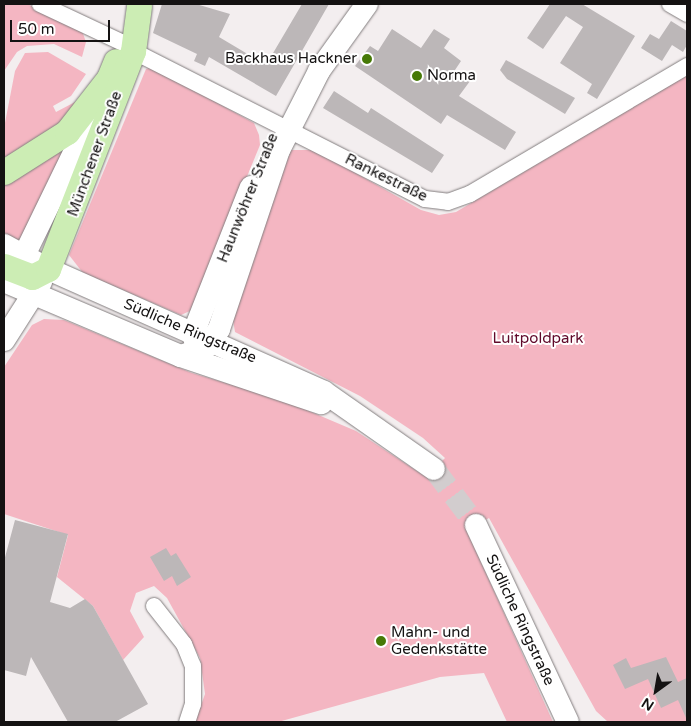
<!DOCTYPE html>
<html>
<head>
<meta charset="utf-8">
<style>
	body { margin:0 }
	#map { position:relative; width:691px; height:726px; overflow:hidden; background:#f3eeef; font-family:"Varela Round",sans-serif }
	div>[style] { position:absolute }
	.green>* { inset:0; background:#f4b6c2 }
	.building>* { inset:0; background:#bcb7b8 }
	.secondary-tunnel>* { height:22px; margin-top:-11px; transform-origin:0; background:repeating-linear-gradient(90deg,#d2cdce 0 22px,transparent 0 33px) }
	.roads { filter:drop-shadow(0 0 1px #827d7e) drop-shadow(0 0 1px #827d7e) }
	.street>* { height:16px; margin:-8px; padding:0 8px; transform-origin:8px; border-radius:8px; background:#fff }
	.secondary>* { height:22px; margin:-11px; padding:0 11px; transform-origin:11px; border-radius:11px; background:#fff }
	.primary>* { height:25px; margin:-12.5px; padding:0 12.5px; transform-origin:12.5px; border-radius:12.5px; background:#ccedb4 }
	.dots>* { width:14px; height:14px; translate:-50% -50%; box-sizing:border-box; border:2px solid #fff; border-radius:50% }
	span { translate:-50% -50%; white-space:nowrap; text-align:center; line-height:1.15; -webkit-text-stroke:4px #fff; paint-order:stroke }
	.poi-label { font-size:15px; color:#141212 }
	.right { translate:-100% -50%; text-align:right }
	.left { translate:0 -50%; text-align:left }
	.street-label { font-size:15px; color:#141212 }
	.park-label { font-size:15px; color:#60092a }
	.frame { position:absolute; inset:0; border:5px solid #141212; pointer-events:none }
	.north { position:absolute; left:631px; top:666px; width:50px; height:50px; -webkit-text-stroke:4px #fff; paint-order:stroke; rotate:212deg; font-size:14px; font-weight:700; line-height:20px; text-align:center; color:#141212 }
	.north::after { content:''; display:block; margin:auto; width:18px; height:22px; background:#141212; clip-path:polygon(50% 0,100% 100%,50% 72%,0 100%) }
	.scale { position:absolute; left:10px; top:20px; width:100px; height:22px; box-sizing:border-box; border:2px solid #141212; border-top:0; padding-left:6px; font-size:15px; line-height:18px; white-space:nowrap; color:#141212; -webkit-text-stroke:4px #fff; paint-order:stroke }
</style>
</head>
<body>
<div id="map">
	<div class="green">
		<i style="clip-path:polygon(4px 4px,27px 4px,81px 28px,86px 42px,82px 57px,54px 44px,27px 46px,17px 52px,4px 71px)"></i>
		<i style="clip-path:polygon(48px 52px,86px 74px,71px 96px,53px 106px,56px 112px,75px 102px,78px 106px,62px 125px,4px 163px,4px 128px,15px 71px,25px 53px)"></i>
		<i style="clip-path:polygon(152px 67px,254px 123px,259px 135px,260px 145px,192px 310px,181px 315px,83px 273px,69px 255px,146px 69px)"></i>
		<i style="clip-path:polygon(687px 75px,687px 721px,608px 722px,596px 711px,489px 518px,467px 531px,553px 722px,507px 722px,484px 673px,440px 677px,278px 722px,195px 722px,205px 694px,200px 658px,167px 598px,154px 586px,136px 593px,130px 611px,144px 637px,123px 660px,93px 606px,57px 577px,68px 535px,4px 514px,4px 367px,32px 325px,44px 319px,64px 320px,192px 373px,283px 400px,356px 431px,426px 477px,445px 458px,423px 438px,360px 396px,235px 332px,232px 314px,291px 150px,315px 150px,421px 210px,439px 215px,456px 212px)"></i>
		<i style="clip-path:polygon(73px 139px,20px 245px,4px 236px,4px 179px)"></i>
	</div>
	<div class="building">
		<i style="clip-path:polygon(162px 4px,196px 4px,230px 14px,219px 37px,266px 65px,302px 4px,329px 4px,276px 96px,209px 57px,205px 66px,194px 61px,197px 54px,153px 33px)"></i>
		<i style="clip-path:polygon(550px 4px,582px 4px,635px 36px,597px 99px,587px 93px,592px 84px,560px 63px,583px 27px,566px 16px,543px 49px,527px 38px)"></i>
		<i style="clip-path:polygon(671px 21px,687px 31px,687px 45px,683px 52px,672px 45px,662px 61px,641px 48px,650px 34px,659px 39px)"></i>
		<i style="clip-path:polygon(392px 29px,421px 48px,434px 29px,450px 39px,444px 48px,461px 61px,455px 70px,470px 81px,459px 96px,516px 132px,505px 150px,447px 115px,441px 124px,355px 66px,370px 46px,378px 51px)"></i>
		<i style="clip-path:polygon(506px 60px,575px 98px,565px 114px,507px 79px,500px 70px)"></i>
		<i style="clip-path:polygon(334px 91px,368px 113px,371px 108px,444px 155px,432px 173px,323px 108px)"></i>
		<i style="clip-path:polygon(15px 520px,68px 534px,50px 602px,70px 608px,85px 599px,93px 606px,148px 704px,115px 722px,68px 722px,31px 657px,26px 676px,4px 670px,4px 561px)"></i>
		<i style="clip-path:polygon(166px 548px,171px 556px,176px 553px,191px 577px,177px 586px,172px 576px,164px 581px,150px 557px)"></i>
		<i style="clip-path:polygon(666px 657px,678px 682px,687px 678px,687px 720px,678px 700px,661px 708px,648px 679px,625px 689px,613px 665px,626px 658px,631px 668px)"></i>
	</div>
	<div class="secondary-tunnel">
		<i style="left:434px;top:469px;width:70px;rotate:53.1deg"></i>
	</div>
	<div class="roads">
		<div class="street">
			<i style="left:40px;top:4px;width:92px;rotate:25.2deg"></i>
			<i style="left:670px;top:4px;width:20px;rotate:30deg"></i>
			<i style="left:133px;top:51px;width:327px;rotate:26.9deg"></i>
			<i style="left:425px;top:199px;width:23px;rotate:7deg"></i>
			<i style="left:448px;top:202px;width:23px;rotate:-20deg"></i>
			<i style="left:470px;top:194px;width:252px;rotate:-30.5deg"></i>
			<i style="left:154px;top:606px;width:48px;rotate:51.7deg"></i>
			<i style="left:184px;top:644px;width:24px;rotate:68deg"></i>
			<i style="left:193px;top:666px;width:38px;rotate:90deg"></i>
			<i style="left:193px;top:704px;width:19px;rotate:108deg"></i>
		</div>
		<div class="secondary">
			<i style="left:4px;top:245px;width:50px;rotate:28.6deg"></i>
			<i style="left:48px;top:269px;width:302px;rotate:24deg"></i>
			<i style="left:324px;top:392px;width:134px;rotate:35deg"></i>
			<i style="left:18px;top:268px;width:190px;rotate:-64.1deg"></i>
			<i style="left:4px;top:281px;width:192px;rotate:23deg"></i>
			<i style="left:181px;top:356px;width:148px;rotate:18.6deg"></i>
			<i style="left:4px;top:340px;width:69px;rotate:-57.5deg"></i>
			<i style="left:197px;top:348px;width:15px;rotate:-106deg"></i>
			<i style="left:193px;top:334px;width:158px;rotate:-68.5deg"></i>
			<i style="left:181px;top:356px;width:27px;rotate:-20deg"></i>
			<i style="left:206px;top:347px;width:22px;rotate:-54deg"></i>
			<i style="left:219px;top:329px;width:189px;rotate:-71.5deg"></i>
			<i style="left:279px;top:150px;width:89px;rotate:-63.1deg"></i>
			<i style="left:319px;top:71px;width:82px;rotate:-54.4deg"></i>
			<i style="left:476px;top:525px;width:217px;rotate:65deg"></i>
		</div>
		<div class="primary">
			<i style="left:4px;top:172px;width:75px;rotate:-32.4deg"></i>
			<i style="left:67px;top:132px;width:68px;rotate:-52.1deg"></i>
			<i style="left:109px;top:78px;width:18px;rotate:-68deg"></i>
			<i style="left:4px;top:266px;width:30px;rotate:21deg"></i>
			<i style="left:32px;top:277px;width:18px;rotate:-27deg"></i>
			<i style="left:48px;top:269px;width:234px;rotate:-68.7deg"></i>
			<i style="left:133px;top:51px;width:45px;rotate:-82.4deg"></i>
		</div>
	</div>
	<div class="dots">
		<i style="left:367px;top:59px;background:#467906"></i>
		<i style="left:417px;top:76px;background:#467906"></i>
		<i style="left:381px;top:641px;background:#467906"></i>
	</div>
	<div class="poi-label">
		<span class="right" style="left:357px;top:59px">Backhaus Hackner</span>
		<span class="left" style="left:427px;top:76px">Norma</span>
		<span class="left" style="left:391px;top:641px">Mahn- und<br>Gedenkstätte</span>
	</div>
	<div class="street-label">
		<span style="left:95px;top:154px;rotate:-70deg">Münchener Straße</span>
		<span style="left:386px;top:178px;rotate:26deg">Rankestraße</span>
		<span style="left:248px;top:198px;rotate:-68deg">Haunwöhrer Straße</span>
		<span style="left:190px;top:331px;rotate:23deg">Südliche Ringstraße</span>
		<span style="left:520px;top:620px;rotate:65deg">Südliche Ringstraße</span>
	</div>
	<div class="park-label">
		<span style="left:538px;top:339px">Luitpoldpark</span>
	</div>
	<div class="frame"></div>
	<div class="north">N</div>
	<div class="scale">50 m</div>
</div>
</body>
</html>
